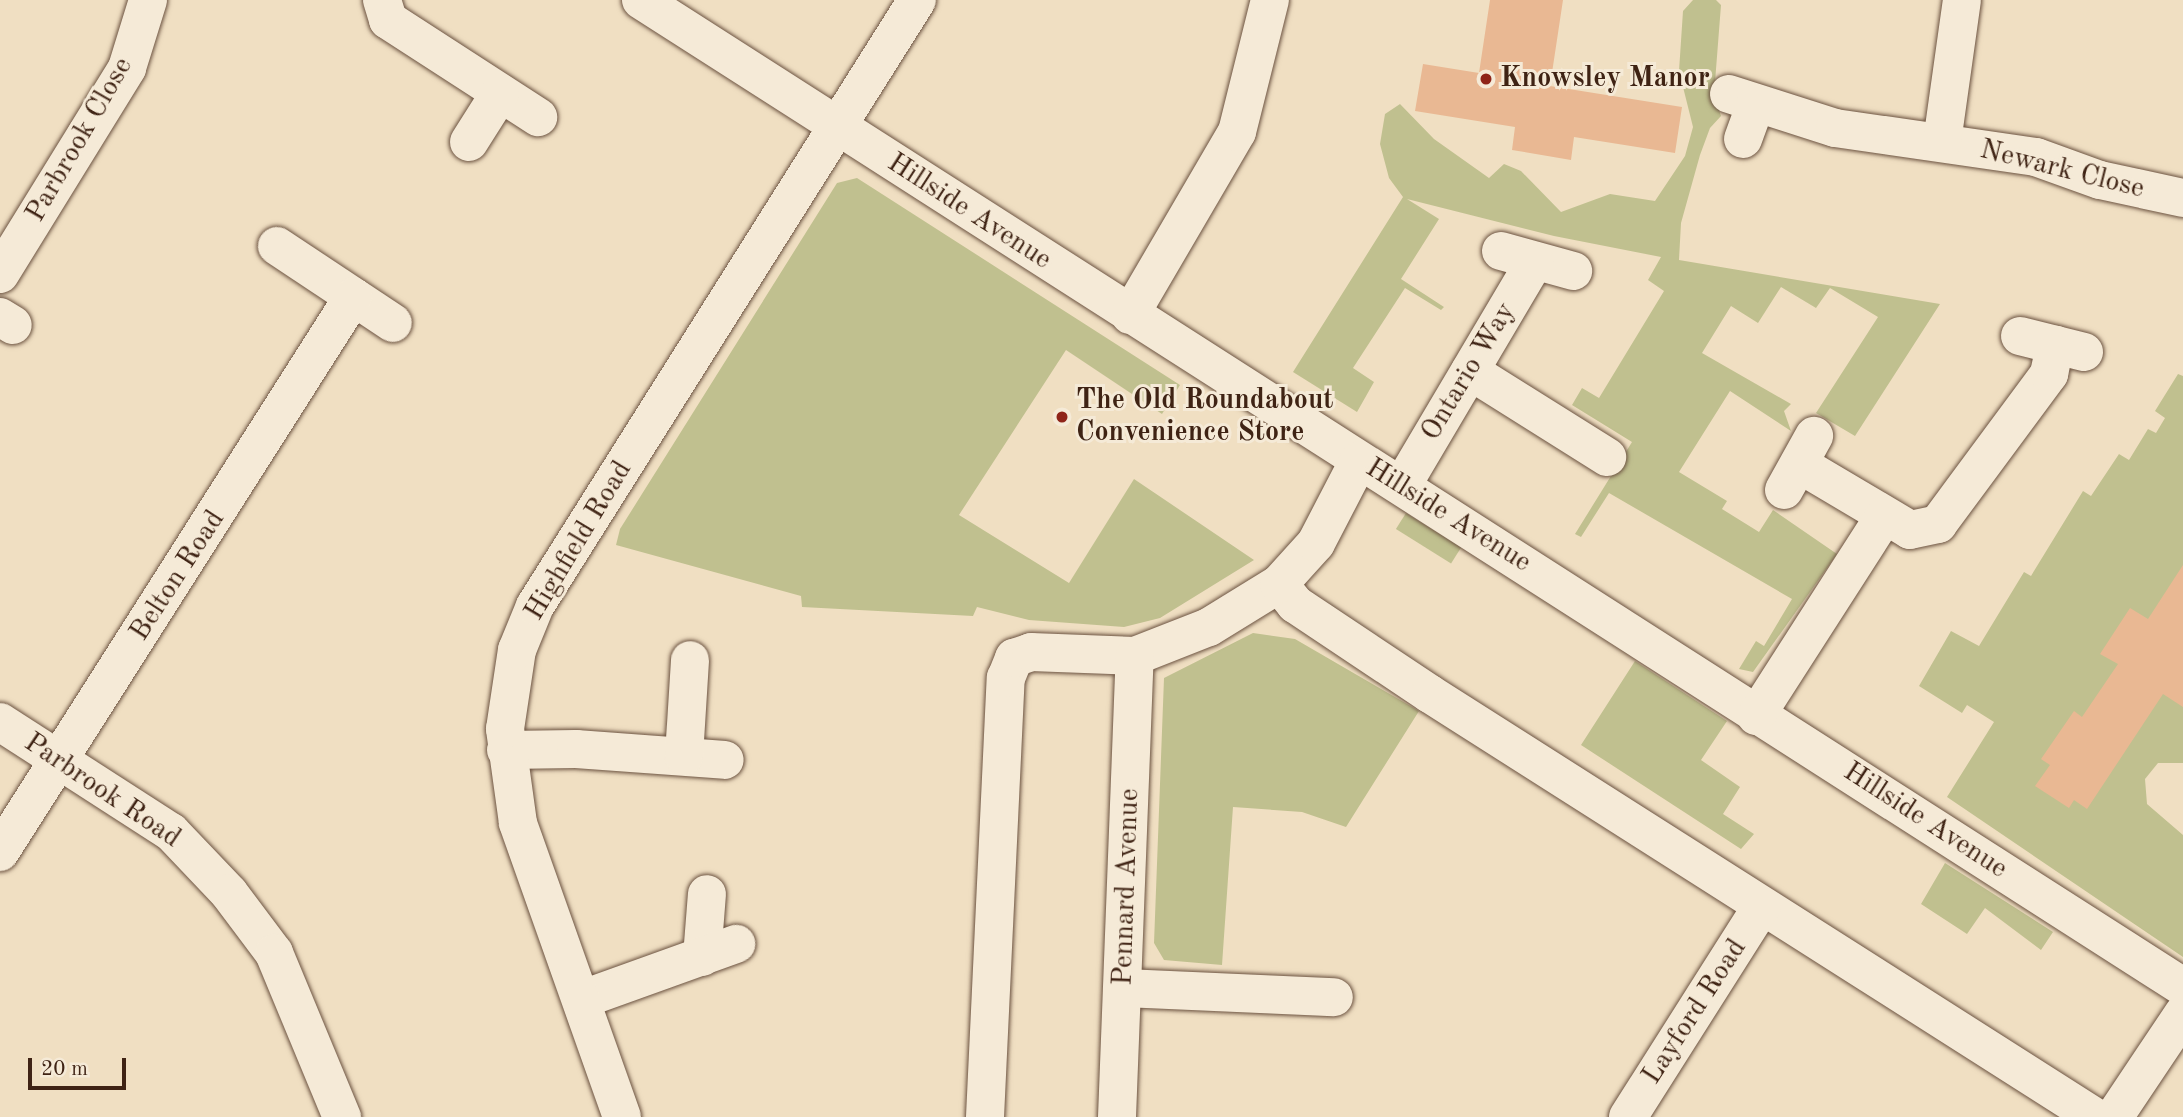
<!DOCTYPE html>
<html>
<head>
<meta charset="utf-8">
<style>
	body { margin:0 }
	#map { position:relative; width:2183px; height:1117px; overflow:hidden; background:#f0dfc2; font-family:"Old Standard TT",serif }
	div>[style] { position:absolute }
	.green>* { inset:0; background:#c0c08f; transform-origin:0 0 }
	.building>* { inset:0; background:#e9b893 }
	.roads { filter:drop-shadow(0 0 2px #6b5240) drop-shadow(0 0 2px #6b5240) }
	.minor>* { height:38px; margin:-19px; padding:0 19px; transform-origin:19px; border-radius:19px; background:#f5ead7 }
	.dots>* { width:19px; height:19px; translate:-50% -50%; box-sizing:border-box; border:4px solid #f5ead7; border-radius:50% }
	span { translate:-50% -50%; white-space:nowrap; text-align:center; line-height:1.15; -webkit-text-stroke:6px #f5ead7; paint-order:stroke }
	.poi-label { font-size:28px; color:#3f2314; font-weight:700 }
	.left { translate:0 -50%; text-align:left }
	.street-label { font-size:28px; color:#3f2314 }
	.scale { position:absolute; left:28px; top:1058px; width:98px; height:32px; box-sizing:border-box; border:4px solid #3f2314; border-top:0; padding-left:9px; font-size:21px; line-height:24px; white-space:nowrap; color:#3f2314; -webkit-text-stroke:5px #f5ead7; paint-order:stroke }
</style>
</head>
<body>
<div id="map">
	<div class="green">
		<i style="clip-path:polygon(1693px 0,1716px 0,1721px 5px,1714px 95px,1721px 116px,1710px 128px,1700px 155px,1681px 223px,1679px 260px,1940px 304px,1855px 436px,1816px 413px,1878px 317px,1830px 288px,1816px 308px,1781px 287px,1758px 323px,1731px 306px,1702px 353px,1791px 404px,1784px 411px,1791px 431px,1730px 391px,1679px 472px,1727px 501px,1722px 509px,1759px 532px,1773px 510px,1837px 554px,1753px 672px,1739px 669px,1756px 641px,1764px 646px,1792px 599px,1609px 493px,1581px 537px,1575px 534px,1632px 442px,1572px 405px,1582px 388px,1599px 398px,1664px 291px,1648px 280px,1661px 257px,1554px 236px,1407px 199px,1439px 219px,1401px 279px,1444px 307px,1441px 310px,1405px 288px,1353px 368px,1374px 382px,1357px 412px,1293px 372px,1403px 197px,1389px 178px,1380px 144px,1385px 114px,1400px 104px,1434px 139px,1489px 178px,1504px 164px,1521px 171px,1561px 212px,1610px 194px,1655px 201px,1685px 156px,1693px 127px,1679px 71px,1683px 11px)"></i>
		<i style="clip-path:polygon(857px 178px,1180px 385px,1162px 414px,1066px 350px,959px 515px,1069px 583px,1134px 479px,1254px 560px,1160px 618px,1124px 627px,1029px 620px,977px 607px,973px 616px,802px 607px,801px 596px,616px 545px,620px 529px,837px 183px)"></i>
		<i style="clip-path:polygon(2178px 374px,2183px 376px,2183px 763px,2158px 763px,2145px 779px,2147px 804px,2183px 835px,2183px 957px,1947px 797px,1994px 722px,1967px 705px,1962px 713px,1919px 686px,1951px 631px,1979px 646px,2024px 572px,2031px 576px,2083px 491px,2091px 496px,2119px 454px,2129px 460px,2148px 429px,2156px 433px,2165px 418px,2155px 411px)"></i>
		<i style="left:1406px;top:513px;width:65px;height:19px;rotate:32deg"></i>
		<i style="clip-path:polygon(1253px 633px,1295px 639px,1419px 711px,1346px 827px,1302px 812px,1233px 807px,1222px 965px,1164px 960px,1154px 943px,1164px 678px)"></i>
		<i style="clip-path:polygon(1635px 661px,1727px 721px,1701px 760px,1740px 787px,1723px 814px,1754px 834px,1741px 849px,1581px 745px)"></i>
		<i style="clip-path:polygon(1945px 863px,2053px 932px,2041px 950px,1985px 908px,1967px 934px,1921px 904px)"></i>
	</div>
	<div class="building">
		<i style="clip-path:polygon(1490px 0,1563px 0,1550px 86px,1682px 107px,1675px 153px,1574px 137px,1571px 160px,1512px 150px,1515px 127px,1415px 111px,1423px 64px,1479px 73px)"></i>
		<i style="clip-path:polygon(2183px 565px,2183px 707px,2163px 694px,2087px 809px,2074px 800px,2069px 808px,2035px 786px,2050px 765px,2041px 759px,2074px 711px,2082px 717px,2118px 664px,2100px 654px,2130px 608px,2148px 619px)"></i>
	</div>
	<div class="roads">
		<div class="minor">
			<i style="left:382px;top:0;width:21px;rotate:73deg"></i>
			<i style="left:388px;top:20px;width:179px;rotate:32.9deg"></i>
			<i style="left:641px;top:0;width:1831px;rotate:32.62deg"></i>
			<i style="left:1729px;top:94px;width:111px;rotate:17.8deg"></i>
			<i style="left:1835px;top:128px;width:203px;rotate:8.2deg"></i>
			<i style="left:2036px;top:157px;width:68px;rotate:19.8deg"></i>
			<i style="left:2100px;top:180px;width:85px;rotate:12.2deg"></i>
			<i style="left:1743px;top:139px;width:37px;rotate:-70deg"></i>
			<i style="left:469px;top:142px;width:58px;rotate:-57.7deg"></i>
			<i style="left:1942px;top:142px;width:143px;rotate:-82deg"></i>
			<i style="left:277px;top:246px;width:139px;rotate:33.6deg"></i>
			<i style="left:1501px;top:251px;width:75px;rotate:15.5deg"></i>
			<i style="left:0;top:274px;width:242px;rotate:-58.3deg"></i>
			<i style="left:127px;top:68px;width:71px;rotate:-72.8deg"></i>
			<i style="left:1130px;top:315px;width:212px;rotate:-59.7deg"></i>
			<i style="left:1237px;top:132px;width:136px;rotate:-76deg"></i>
			<i style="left:0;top:317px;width:15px;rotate:32deg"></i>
			<i style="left:2020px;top:336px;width:66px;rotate:14deg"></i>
			<i style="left:1470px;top:371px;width:162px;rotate:32.1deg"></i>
			<i style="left:1799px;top:464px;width:129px;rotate:30.7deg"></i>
			<i style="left:1910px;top:530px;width:29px;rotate:-12deg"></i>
			<i style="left:1938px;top:524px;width:187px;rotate:-53.5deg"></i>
			<i style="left:2049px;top:374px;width:30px;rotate:-78deg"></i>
			<i style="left:1403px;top:484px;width:259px;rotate:-59.4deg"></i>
			<i style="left:1784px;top:490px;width:62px;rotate:-60.9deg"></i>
			<i style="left:1279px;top:584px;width:26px;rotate:51deg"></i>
			<i style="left:1295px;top:604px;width:162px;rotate:33.7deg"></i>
			<i style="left:1430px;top:694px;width:788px;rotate:32.46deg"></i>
			<i style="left:1756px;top:716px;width:237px;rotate:-57.3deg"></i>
			<i style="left:0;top:722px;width:203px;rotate:32.8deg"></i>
			<i style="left:171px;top:832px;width:84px;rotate:46.4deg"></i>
			<i style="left:229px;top:893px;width:75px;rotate:53.1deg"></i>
			<i style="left:274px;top:953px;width:178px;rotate:67.5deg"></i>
			<i style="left:506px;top:750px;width:70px;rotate:-0.8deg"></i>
			<i style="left:576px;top:749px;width:149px;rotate:4.2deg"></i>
			<i style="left:684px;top:756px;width:96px;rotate:-86.4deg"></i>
			<i style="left:0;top:852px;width:658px;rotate:-57.54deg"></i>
			<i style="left:702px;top:957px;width:63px;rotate:-85.5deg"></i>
			<i style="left:1124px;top:988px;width:210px;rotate:2.5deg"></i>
			<i style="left:583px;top:999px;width:163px;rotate:-19.8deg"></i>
			<i style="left:622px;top:1117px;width:312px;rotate:-109.5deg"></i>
			<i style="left:518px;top:823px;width:95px;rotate:-97.9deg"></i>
			<i style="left:505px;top:729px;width:80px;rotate:-81.4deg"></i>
			<i style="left:517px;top:650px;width:48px;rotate:-67.8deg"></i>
			<i style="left:535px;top:606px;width:716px;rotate:-57.77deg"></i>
			<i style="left:985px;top:1117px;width:440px;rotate:-87.3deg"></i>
			<i style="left:1006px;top:678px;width:22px;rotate:-68deg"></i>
			<i style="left:1014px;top:658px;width:18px;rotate:-19deg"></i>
			<i style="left:1031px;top:652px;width:104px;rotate:2.2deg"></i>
			<i style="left:1135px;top:656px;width:79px;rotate:-21.4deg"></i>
			<i style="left:1209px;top:627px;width:82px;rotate:-31.6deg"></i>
			<i style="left:1279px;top:584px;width:55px;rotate:-47.9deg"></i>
			<i style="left:1316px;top:543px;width:93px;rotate:-62.6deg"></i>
			<i style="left:1117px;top:1117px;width:461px;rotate:-87.8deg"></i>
			<i style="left:1628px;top:1117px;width:250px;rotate:-57.6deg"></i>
			<i style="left:2114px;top:1117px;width:124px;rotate:-56.2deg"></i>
		</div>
	</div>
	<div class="dots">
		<i style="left:1486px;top:79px;background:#8f2418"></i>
		<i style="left:1062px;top:417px;background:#8f2418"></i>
	</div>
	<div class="poi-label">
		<span class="left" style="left:1500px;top:79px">Knowsley Manor</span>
		<span class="left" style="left:1076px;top:417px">The Old Roundabout<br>Convenience Store</span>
	</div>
	<div class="street-label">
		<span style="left:80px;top:140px;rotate:-60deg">Parbrook Close</span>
		<span style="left:2062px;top:170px;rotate:14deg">Newark Close</span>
		<span style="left:969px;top:212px;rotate:33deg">Hillside Avenue</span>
		<span style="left:1469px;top:372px;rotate:-59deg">Ontario Way</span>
		<span style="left:1448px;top:516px;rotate:32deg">Hillside Avenue</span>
		<span style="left:579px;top:541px;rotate:-59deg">Highfield Road</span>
		<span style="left:178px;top:576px;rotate:-57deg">Belton Road</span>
		<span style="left:102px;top:791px;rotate:34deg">Parbrook Road</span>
		<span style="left:1925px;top:821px;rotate:33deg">Hillside Avenue</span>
		<span style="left:1127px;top:887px;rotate:-88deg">Pennard Avenue</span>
		<span style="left:1695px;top:1012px;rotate:-57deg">Layford Road</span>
	</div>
	<div class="scale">20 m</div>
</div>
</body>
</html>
